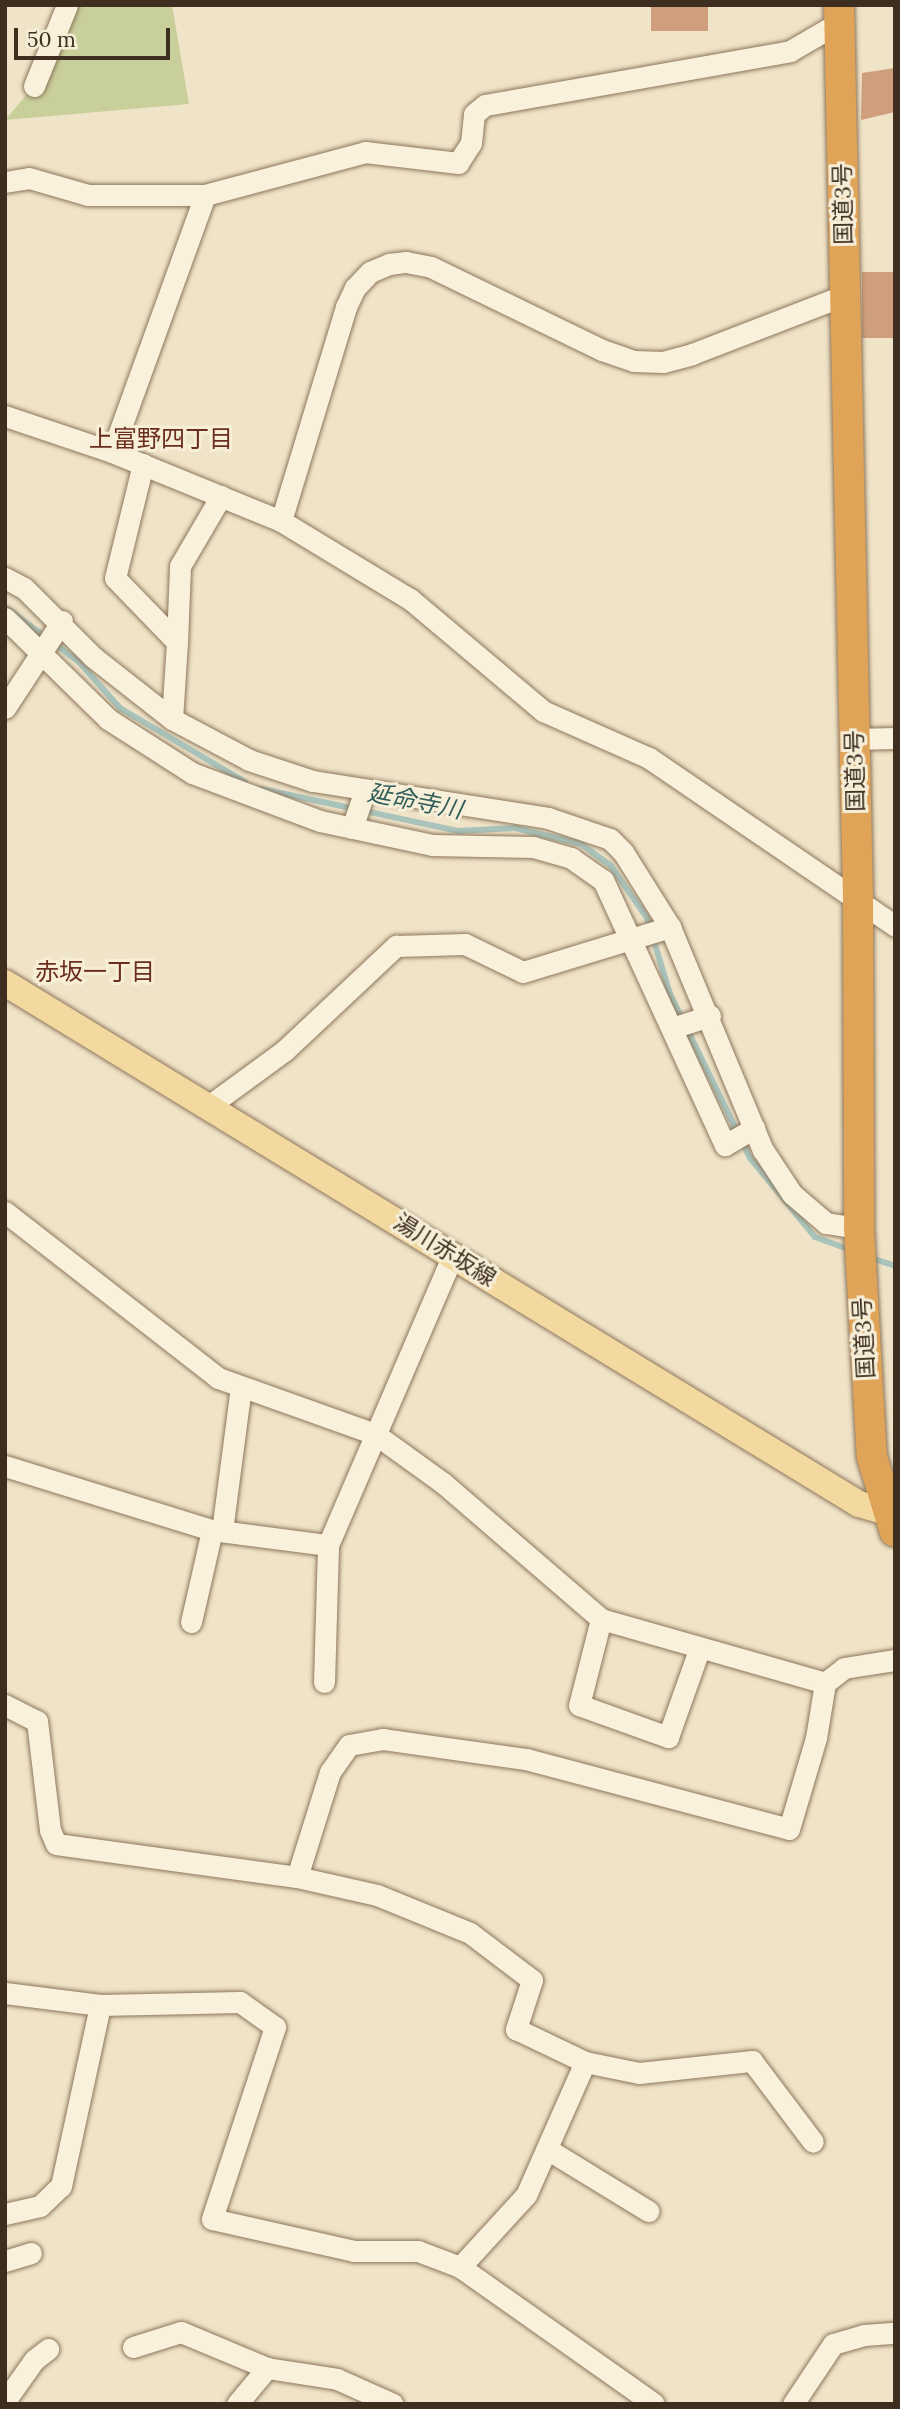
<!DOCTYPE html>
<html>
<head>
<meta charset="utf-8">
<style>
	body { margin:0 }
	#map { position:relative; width:900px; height:2409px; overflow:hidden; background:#f0e4c8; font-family:Lora,"Noto Sans JP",serif }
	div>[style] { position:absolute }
	.green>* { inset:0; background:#c9cf9b }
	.stream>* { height:6px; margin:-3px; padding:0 3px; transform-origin:3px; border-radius:3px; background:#a9c4bc }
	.building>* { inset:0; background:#cf9f7d; transform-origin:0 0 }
	.roads { filter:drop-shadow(0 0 2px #8d765c) drop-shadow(0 0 2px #8d765c) }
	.minor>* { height:21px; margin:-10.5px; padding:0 10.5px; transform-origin:10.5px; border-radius:10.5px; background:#faf1dc }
	.major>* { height:26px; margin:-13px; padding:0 13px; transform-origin:13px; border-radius:13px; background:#f3d9a0 }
	.highway>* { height:30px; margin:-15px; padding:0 15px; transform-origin:15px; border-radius:15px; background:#e0a458 }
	span { translate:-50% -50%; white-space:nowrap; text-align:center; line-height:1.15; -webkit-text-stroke:6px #f7eed8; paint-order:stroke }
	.street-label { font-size:23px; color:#3d2e20 }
	.neighbourhood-label { font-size:24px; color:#6b2e1e }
	.water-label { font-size:24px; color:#2f5d5a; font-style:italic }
	.frame { position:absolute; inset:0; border:7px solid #3d2e20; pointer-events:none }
	.scale { position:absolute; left:14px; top:28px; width:156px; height:32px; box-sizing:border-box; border:4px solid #3d2e20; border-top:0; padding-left:9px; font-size:21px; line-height:24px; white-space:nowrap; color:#3d2e20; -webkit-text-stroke:5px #f7eed8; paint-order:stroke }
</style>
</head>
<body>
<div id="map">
	<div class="green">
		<i style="clip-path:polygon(67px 5px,172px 5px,189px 104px,5px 120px,34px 86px)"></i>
	</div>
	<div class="stream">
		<i style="left:5px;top:607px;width:92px;rotate:36.6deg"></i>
		<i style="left:79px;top:662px;width:62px;rotate:48.3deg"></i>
		<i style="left:120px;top:708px;width:145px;rotate:30.6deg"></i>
		<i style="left:262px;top:789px;width:200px;rotate:12.1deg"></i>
		<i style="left:458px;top:831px;width:57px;rotate:-3deg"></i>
		<i style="left:515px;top:828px;width:68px;rotate:13.6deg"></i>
		<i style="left:581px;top:844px;width:37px;rotate:36deg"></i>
		<i style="left:611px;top:866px;width:63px;rotate:55.3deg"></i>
		<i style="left:647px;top:918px;width:79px;rotate:73.2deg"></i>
		<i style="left:670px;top:994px;width:182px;rotate:64deg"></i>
		<i style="left:750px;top:1158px;width:102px;rotate:50.6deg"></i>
		<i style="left:815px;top:1237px;width:38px;rotate:20deg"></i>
		<i style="left:871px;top:1258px;width:25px;rotate:18deg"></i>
	</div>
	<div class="building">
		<i style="left:651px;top:5px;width:57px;height:26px"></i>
		<i style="clip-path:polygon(895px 68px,895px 112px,861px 120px,862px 73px)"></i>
		<i style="left:895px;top:272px;width:66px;height:33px;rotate:90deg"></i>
	</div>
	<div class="roads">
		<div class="minor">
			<i style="left:34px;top:86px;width:87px;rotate:-67.8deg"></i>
			<i style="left:5px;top:182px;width:24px;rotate:-9deg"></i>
			<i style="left:29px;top:178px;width:61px;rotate:16.1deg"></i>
			<i style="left:88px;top:195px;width:117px"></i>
			<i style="left:205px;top:195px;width:166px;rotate:-15deg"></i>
			<i style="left:365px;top:152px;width:94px;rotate:6.7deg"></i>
			<i style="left:458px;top:163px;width:24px;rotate:-57deg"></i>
			<i style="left:471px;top:143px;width:29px;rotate:-84deg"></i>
			<i style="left:474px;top:114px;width:14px;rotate:-39deg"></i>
			<i style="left:485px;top:105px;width:310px;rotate:-10deg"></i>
			<i style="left:790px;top:51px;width:58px;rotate:-30.1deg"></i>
			<i style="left:5px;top:416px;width:113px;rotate:18.6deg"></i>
			<i style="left:112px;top:452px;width:183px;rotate:22.2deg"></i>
			<i style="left:281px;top:521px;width:151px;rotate:31.2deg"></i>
			<i style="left:410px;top:599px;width:174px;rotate:40.1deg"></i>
			<i style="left:543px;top:711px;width:116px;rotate:23.9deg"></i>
			<i style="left:649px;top:758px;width:298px;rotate:34.3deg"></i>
			<i style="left:112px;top:452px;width:273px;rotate:-70.1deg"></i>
			<i style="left:143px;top:464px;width:117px;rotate:103.8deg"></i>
			<i style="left:115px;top:578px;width:89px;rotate:45.9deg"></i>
			<i style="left:177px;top:642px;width:77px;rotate:93.7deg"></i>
			<i style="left:281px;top:521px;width:224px;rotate:-73.1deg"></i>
			<i style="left:346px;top:307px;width:21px;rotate:-65deg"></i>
			<i style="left:355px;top:288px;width:22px;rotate:-47deg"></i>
			<i style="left:370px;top:272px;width:21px;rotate:-23deg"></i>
			<i style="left:389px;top:264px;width:17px;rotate:-7deg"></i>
			<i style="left:406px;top:262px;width:25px;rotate:11deg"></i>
			<i style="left:431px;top:267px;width:190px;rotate:25.9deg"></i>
			<i style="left:602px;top:350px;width:34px;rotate:19deg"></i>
			<i style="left:634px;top:361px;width:29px;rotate:2deg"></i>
			<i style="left:663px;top:362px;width:30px;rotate:-15deg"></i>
			<i style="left:692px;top:354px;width:164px;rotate:-21.1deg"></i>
			<i style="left:5px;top:578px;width:21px;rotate:28deg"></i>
			<i style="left:24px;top:588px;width:98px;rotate:45deg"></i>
			<i style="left:93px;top:657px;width:100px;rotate:38.1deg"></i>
			<i style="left:172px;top:719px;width:87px;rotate:28deg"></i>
			<i style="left:249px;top:760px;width:67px;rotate:18.2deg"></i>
			<i style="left:313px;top:781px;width:238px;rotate:8.9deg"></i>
			<i style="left:548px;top:818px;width:65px;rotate:18.7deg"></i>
			<i style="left:610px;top:839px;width:18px;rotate:45deg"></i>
			<i style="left:623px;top:852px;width:89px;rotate:57.9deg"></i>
			<i style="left:670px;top:927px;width:242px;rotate:67.4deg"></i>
			<i style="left:763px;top:1150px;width:53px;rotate:56.6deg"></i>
			<i style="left:792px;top:1194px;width:45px;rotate:40.5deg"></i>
			<i style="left:826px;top:1223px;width:33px;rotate:9deg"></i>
			<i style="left:5px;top:618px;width:144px;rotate:44.4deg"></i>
			<i style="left:108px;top:719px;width:100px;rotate:32.7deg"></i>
			<i style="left:192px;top:773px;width:137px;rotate:20.6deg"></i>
			<i style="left:320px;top:821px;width:115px;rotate:12.1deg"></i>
			<i style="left:432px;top:845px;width:101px;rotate:1.1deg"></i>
			<i style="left:533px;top:847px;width:40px;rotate:16deg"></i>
			<i style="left:571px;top:858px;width:39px;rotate:35deg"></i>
			<i style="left:603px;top:880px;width:292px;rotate:65.3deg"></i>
			<i style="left:725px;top:1145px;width:34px;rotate:-30deg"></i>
			<i style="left:177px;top:642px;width:76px;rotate:-87.7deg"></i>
			<i style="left:180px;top:566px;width:81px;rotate:-59.6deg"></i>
			<i style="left:5px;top:708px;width:104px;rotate:-56.8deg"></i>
			<i style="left:854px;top:739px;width:41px;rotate:-1.4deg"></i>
			<i style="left:352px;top:828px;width:40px;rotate:-71.1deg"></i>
			<i style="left:672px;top:1028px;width:40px;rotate:-18deg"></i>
			<i style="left:210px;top:1105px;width:92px;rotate:-36.1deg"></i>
			<i style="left:284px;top:1051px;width:154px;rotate:-43.2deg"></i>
			<i style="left:396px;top:946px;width:69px;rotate:-1.7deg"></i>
			<i style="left:465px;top:944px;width:64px;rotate:25.8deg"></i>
			<i style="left:523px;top:972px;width:154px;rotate:-17deg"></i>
			<i style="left:5px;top:1212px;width:270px;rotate:37.9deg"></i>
			<i style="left:218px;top:1378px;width:167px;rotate:19.6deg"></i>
			<i style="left:375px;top:1434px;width:84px;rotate:35.8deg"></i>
			<i style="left:443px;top:1483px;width:208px;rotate:40.7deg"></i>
			<i style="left:601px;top:1619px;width:233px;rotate:15.9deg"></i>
			<i style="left:5px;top:1466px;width:217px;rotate:17.2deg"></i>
			<i style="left:212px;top:1530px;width:117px;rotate:7.4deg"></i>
			<i style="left:222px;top:1531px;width:145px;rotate:-82.5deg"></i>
			<i style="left:601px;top:1619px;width:89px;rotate:104.3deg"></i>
			<i style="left:579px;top:1705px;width:95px;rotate:19.8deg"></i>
			<i style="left:668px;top:1737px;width:92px;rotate:-70.4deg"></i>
			<i style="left:191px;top:1622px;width:94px;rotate:-77.1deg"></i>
			<i style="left:324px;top:1682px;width:137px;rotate:-88.3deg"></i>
			<i style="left:328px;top:1545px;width:316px;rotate:-66.7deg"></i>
			<i style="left:5px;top:1705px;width:36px;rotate:27deg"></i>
			<i style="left:37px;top:1721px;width:110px;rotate:83.2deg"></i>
			<i style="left:50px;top:1830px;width:15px;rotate:67deg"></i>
			<i style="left:56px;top:1844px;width:243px;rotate:7.8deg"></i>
			<i style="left:297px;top:1877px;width:82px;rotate:12.7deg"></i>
			<i style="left:377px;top:1895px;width:100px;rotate:22.2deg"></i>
			<i style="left:470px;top:1933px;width:78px;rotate:37.2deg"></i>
			<i style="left:532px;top:1980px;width:52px;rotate:108.1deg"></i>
			<i style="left:516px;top:2029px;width:76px;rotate:25.6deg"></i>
			<i style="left:585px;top:2062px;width:145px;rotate:113.9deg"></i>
			<i style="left:526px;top:2195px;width:98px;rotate:132.5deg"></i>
			<i style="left:297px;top:1877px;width:110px;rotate:-72.6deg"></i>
			<i style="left:330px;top:1772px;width:33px;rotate:-55deg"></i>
			<i style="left:349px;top:1745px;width:35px;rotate:-10deg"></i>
			<i style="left:383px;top:1739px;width:144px;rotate:8deg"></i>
			<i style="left:526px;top:1759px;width:272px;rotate:14.9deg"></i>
			<i style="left:789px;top:1829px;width:95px;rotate:-73.5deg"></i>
			<i style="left:816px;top:1738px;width:56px;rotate:-80.7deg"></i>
			<i style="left:825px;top:1683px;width:24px;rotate:-38deg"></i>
			<i style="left:844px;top:1668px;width:52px;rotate:-8.9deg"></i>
			<i style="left:5px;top:1993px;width:96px;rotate:7.2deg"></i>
			<i style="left:100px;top:2005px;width:140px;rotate:-1.2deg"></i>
			<i style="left:240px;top:2002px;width:43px;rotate:35.5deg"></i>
			<i style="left:275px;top:2027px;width:202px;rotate:108.2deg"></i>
			<i style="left:212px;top:2219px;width:146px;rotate:12.7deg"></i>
			<i style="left:354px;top:2251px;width:64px"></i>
			<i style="left:418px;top:2251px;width:45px;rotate:20.9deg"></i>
			<i style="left:460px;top:2267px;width:237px;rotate:35.2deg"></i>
			<i style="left:585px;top:2062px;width:55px;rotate:11.5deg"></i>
			<i style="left:639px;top:2073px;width:114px;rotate:-6.1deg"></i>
			<i style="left:752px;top:2061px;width:101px;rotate:53deg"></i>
			<i style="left:547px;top:2149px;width:119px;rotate:31.5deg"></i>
			<i style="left:5px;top:2214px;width:36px;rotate:-13deg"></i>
			<i style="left:40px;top:2206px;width:29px;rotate:-44deg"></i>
			<i style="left:61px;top:2186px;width:185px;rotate:-77.8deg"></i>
			<i style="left:5px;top:2261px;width:27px;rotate:-17deg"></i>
			<i style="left:133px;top:2347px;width:50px;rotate:-17.4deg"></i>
			<i style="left:181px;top:2332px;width:93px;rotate:22.7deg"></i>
			<i style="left:267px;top:2368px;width:71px;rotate:8.9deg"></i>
			<i style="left:337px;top:2379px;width:61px;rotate:24.1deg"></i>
			<i style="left:5px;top:2401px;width:50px;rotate:-54.7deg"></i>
			<i style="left:34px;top:2360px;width:18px;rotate:-38deg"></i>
			<i style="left:237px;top:2404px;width:47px;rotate:-50.2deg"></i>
			<i style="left:793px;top:2404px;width:72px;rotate:-56.3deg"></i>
			<i style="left:833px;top:2344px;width:32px;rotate:-16deg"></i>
			<i style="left:864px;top:2335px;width:31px;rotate:-4deg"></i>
		</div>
		<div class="major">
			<i style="left:5px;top:983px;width:1000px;rotate:31.39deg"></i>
			<i style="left:859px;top:1504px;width:29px;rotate:16deg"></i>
		</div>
		<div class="highway">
			<i style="left:839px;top:5px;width:893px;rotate:88.78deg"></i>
			<i style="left:858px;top:898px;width:330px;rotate:89.8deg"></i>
			<i style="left:859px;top:1228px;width:229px;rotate:86.8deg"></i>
			<i style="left:872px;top:1457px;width:78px;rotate:73deg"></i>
		</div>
	</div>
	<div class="street-label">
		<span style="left:843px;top:204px;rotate:-91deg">国道3号</span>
		<span style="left:855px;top:771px;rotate:-91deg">国道3号</span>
		<span style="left:445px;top:1250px;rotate:32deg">湯川赤坂線</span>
		<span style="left:864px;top:1338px;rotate:-93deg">国道3号</span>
	</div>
	<div class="neighbourhood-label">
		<span style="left:161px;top:439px">上富野四丁目</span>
		<span style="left:95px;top:972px">赤坂一丁目</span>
	</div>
	<div class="water-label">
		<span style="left:415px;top:801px;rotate:11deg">延命寺川</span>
	</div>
	<div class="frame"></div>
	<div class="scale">50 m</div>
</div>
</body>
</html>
